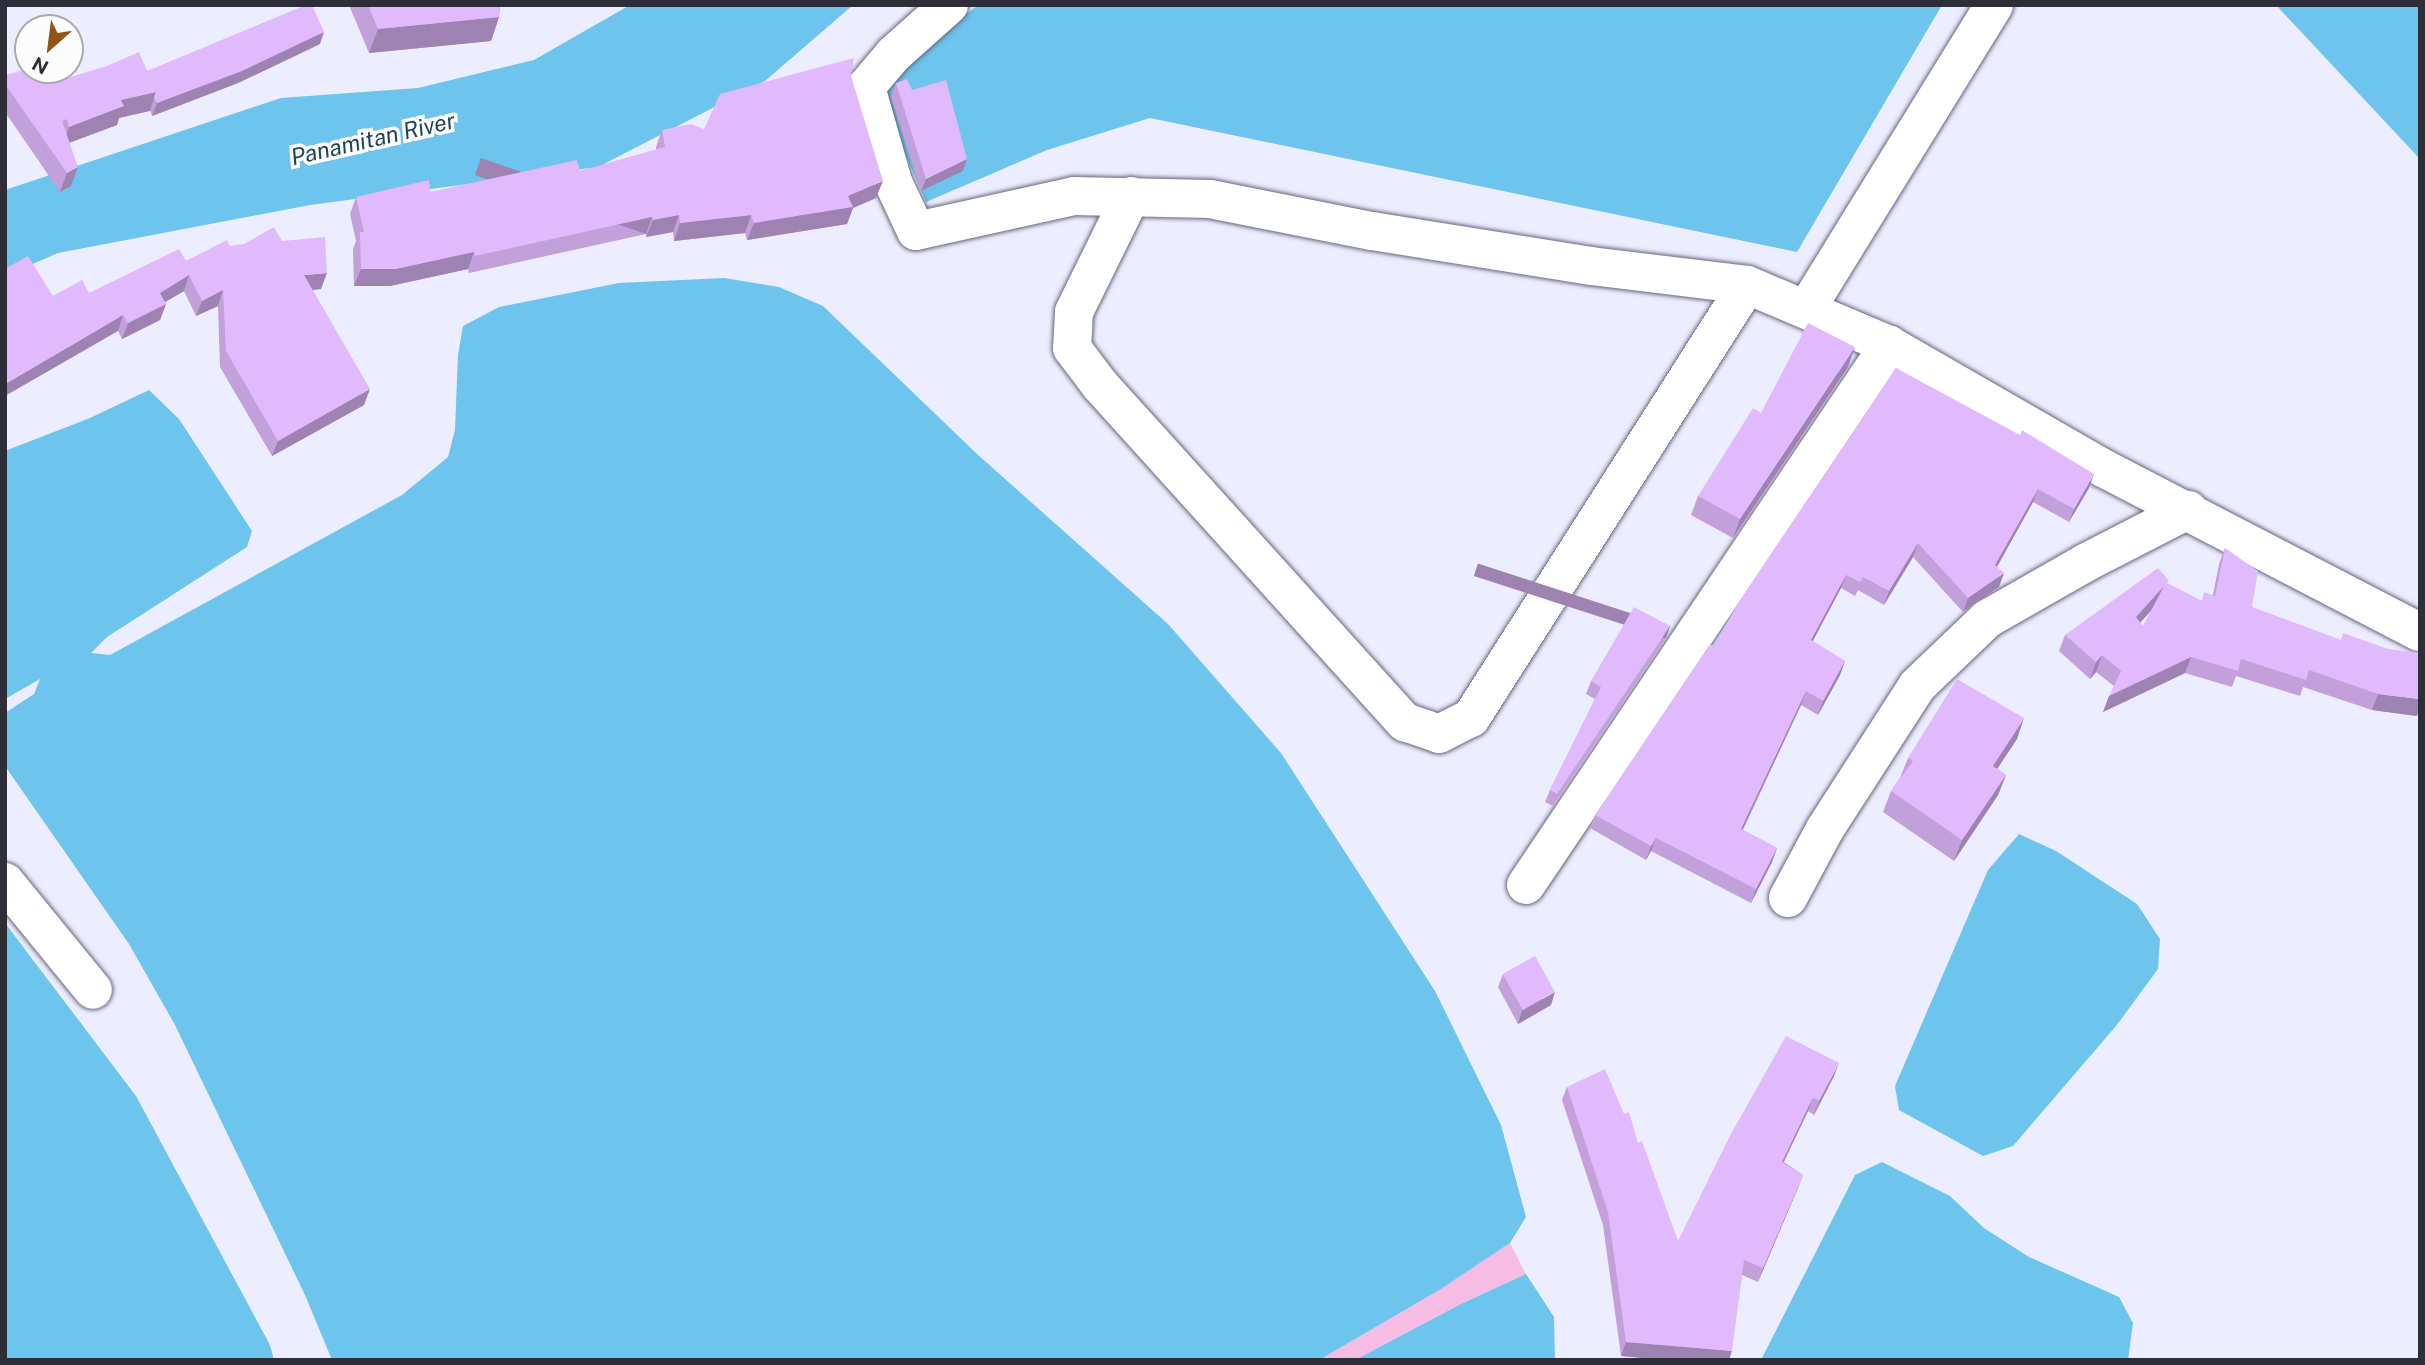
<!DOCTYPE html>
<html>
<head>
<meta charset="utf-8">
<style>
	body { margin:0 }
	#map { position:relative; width:2425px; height:1365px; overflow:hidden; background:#ecedfe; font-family:"Public Sans",sans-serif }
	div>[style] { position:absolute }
	.green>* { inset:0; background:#f5bce4 }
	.water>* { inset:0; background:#6dc4ec }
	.roads { filter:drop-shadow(0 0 2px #65667e) drop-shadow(0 0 2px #65667e) }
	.minor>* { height:38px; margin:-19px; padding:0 19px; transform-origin:19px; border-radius:19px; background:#fff }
	.wall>* { inset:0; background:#c2a0da }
	.shaded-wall>* { inset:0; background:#9e82b2; transform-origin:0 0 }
	.building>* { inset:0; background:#e1bafe; transform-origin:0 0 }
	span { translate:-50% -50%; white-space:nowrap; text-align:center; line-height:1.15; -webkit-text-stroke:7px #fcfcfc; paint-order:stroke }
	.water-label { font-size:23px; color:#1e4455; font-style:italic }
	.frame { position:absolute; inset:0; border:7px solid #2e2e39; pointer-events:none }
	.north { position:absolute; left:14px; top:14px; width:70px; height:70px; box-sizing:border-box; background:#fcfcfc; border:2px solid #aaaaae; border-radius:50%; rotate:208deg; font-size:19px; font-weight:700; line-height:28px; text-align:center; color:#2e2e39 }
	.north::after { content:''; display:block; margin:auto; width:24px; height:32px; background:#915318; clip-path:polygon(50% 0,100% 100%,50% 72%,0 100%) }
</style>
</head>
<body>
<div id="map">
	<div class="green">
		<i style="clip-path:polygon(1510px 1243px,1526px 1274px,1461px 1304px,1355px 1360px,1319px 1360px,1441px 1289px)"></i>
	</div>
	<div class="water">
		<i style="clip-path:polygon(630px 5px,853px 5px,765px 81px,598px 167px,310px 205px,58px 253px,5px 276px,5px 190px,281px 98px,418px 88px,534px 60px)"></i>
		<i style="clip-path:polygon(978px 5px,1942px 5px,1797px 252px,1150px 118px,1047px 150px,926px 202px,875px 85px)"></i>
		<i style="clip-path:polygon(2276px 5px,2420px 5px,2420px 159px)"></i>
		<i style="clip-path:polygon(724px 278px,779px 287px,823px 306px,977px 454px,1168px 624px,1281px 753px,1435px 991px,1501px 1125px,1526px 1217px,1510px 1243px,1441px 1289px,1319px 1360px,332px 1360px,305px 1295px,175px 1025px,129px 944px,5px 766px,5px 713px,34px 694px,40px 679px,5px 699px,5px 451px,90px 418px,149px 390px,179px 419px,252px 531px,247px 547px,107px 637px,91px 653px,110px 655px,402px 495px,448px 457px,455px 430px,458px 355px,463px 326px,499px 307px,619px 283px)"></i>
		<i style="clip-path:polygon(2019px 834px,2056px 851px,2137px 904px,2160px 939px,2158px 969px,2116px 1026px,2013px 1146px,1983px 1156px,1899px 1110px,1895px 1086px,1988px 870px)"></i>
		<i style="clip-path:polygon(5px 923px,136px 1096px,270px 1345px,274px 1360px,5px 1360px)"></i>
		<i style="clip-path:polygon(1882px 1162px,1950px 1196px,1984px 1228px,2029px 1257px,2119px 1297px,2133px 1323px,2128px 1360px,1761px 1360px,1855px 1175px)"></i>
		<i style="clip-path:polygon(1526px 1274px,1554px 1317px,1555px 1360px,1355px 1360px,1461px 1304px)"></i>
	</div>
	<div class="roads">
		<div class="minor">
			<i style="left:949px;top:5px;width:74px;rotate:138.3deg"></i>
			<i style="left:894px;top:54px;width:43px;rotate:130.3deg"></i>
			<i style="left:866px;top:87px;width:99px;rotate:74.1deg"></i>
			<i style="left:893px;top:182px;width:54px;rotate:64.9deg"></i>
			<i style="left:916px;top:231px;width:162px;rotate:-12.5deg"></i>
			<i style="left:1074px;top:196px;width:136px;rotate:1.3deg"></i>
			<i style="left:1210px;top:199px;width:165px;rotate:11.2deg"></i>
			<i style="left:1372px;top:231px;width:222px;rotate:9.1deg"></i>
			<i style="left:1591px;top:266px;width:157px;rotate:6.9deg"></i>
			<i style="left:1747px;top:285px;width:154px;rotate:22.9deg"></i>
			<i style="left:1889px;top:345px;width:247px;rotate:29.9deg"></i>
			<i style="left:2103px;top:468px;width:357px;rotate:27.4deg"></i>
			<i style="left:1131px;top:196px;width:129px;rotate:116.2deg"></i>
			<i style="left:1074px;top:312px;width:36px;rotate:93deg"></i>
			<i style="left:1072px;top:348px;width:46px;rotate:52.9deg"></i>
			<i style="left:1100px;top:385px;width:455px;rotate:47.9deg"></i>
			<i style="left:1405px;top:722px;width:36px;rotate:19deg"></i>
			<i style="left:1439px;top:734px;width:36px;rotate:-27deg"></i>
			<i style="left:1471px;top:718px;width:513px;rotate:-57.49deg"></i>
			<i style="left:1807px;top:308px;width:356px;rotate:-58.3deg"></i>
			<i style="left:5px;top:882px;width:139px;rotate:50.8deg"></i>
			<i style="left:1526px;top:885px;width:651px;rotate:-56.09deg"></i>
			<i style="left:1788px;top:898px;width:78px;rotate:-61.8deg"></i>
			<i style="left:1825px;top:829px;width:170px;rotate:-57.2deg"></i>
			<i style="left:1917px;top:686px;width:97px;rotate:-43.7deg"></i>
			<i style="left:1987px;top:619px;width:115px;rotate:-29.7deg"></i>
			<i style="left:2087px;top:562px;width:114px;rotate:-27.2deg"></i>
		</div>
	</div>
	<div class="wall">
		<i style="clip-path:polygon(349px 5px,507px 5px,500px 7px,499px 17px,491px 41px,369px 53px)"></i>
		<i style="clip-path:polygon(320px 44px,238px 83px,152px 116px,150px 110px,119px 118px,117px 125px,69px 143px,71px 186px,60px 192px,5px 112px,5px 75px,48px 84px,147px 71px)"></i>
		<i style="clip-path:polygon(851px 76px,876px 198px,853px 208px,847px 224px,747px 240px,745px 233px,674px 241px,673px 232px,646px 237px,646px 234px,469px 273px,468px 269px,390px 286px,354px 286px,353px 249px,356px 241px,350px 214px,356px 197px,430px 192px,580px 171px,656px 150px,656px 147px,662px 130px,704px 129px)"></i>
		<i style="clip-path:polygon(896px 83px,912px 90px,963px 171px,921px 191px,891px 96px)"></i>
		<i style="clip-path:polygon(230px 246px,321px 289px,313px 290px,364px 405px,272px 456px,220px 367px,218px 306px,196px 316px,184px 291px,165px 302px,166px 304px,160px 320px,122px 339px,118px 331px,53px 296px,89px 293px)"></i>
		<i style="clip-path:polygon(1848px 367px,1733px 538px,1691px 515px,1698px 496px,1761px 413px)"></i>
		<i style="clip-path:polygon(1896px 368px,2089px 488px,2069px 522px,2033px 502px,1997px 567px,1999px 587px,1963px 612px,1913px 557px,1884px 605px,1858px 590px,1855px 596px,1841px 588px,1812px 641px,1845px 661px,1840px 675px,1818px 715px,1801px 705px,1743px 830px,1777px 848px,1772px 862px,1751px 903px,1651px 851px,1646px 860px,1590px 828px,1595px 815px,1713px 646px)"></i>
		<i style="clip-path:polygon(evenodd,2225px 548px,2252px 607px,2417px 716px,2372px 710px,2303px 687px,2300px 696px,2236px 676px,2232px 687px,2185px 673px,2103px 712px,2114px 686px,2096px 672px,2090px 679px,2059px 651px,2065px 635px,2168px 584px,2201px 601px,2213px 595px,2219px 564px,2225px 548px,2153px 608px,2143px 626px,2140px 622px,2153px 608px)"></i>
		<i style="clip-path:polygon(1670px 626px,1666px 638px,1553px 806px,1545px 802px,1550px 790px,1595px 699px,1586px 694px,1591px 681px)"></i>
		<i style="clip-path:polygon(2017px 739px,1997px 769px,2006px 775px,1998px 795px,1954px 861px,1883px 812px,1891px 791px,1900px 778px,1908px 758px)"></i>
		<i style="clip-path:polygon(1503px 974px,1551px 1005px,1518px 1024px,1498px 987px)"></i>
		<i style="clip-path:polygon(1834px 1076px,1814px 1115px,1808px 1111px,1784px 1162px,1803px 1175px,1758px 1282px,1742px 1275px,1729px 1360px,1667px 1360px,1621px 1356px,1603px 1225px,1562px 1100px,1567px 1087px,1638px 1143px,1678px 1241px)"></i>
	</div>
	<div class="shaded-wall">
		<i style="clip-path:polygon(499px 17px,491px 41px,369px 53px,378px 29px)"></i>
		<i style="clip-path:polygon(324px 32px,320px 44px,238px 83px,152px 116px,157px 103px)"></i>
		<i style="clip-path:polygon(156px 92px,150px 111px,119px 118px,117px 125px,63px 145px,69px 127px,121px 100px)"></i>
		<i style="clip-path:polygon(967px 159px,963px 171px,921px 191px,926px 179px)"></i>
		<i style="clip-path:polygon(78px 167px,71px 186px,60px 192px,67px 173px)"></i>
		<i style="clip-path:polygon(883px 181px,876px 198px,853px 208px,847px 224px,747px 240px,754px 223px,848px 196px)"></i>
		<i style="clip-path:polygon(679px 215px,673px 232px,646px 237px,653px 220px)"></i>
		<i style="clip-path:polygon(751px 215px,745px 233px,674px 241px,680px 223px)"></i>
		<i style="left:652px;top:217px;width:18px;height:181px;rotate:109deg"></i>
		<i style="clip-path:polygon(474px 252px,468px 269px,390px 286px,354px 286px,361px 269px)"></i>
		<i style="clip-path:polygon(327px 273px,321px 289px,299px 291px,304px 275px)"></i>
		<i style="clip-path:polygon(189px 275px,184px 291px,155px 308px,160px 293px)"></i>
		<i style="clip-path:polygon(223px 290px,218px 306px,196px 316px,202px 301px)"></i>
		<i style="clip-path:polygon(166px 304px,160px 320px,122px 339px,128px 323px)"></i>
		<i style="clip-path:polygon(123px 315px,118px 331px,5px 396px,5px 384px)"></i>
		<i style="clip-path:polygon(1855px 347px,1848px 367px,1733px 538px,1740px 519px)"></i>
		<i style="clip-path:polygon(370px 389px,364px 405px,272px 456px,278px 441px)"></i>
		<i style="clip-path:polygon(2094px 474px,2089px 488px,2069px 522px,2074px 509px)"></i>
		<i style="clip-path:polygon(2038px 489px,2033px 502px,1990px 579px,1995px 565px)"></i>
		<i style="clip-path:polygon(1918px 543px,1913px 557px,1884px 605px,1889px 591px)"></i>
		<i style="clip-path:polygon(2004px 573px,1999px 587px,1963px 612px,1968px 598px)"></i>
		<i style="clip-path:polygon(1846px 575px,1841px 588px,1806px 654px,1811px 640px)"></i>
		<i style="clip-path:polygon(2164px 586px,2158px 603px,2131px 633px,2136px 617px)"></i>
		<i style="left:1670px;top:626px;width:13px;height:202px;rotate:108deg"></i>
		<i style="clip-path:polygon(2102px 655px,2096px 672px,2090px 679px,2096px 662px)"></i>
		<i style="clip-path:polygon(2191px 657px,2185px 673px,2103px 712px,2109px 696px)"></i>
		<i style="clip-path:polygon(1845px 661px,1840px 675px,1818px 715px,1823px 701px)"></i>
		<i style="clip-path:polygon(1806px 691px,1801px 705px,1736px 843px,1741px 829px)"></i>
		<i style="clip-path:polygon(2378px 694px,2420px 699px,2420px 708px,2417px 716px,2372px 710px)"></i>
		<i style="clip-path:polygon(2024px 718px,2017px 739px,1985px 787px,1993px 766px)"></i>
		<i style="clip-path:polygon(2006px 775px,1998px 795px,1954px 861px,1962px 840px)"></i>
		<i style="clip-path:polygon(1656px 838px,1651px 851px,1646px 860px,1651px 846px)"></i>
		<i style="clip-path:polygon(1777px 848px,1772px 862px,1751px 903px,1756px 889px)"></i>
		<i style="clip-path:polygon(1555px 992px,1551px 1005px,1518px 1024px,1522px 1011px)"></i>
		<i style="clip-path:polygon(1839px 1063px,1834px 1076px,1814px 1115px,1819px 1101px)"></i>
		<i style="clip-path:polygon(1813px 1097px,1808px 1111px,1777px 1175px,1782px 1162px)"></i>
		<i style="clip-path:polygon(1803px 1175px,1798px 1188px,1758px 1282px,1763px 1268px)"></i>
		<i style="clip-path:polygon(1626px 1342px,1732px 1351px,1729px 1360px,1667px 1360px,1621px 1356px)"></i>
	</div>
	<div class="building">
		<i style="clip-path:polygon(306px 5px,312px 5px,324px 32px,242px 71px,157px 103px,154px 97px,156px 92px,147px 71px)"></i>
		<i style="clip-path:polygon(368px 5px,499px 5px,499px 17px,378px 29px)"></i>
		<i style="clip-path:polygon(139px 52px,156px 92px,121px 100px,124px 106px,69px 127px,67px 119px,62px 121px,78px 167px,67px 173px,5px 84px,5px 75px,28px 69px,43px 70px,48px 84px,107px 66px)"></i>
		<i style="clip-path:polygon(854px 58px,851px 76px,883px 181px,848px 196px,853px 207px,754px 223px,751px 215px,680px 223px,679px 215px,653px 220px,652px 217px,475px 256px,474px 252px,396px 269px,361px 269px,360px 232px,364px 232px,356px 197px,429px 180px,430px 192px,577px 160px,580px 171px,665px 147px,662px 130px,691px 124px,704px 129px,720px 94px)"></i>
		<i style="clip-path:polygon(907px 79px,912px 90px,946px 80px,967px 159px,926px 179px,896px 83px)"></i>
		<i style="clip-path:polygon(274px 227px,282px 241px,325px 237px,327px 273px,304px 275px,370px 389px,278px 441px,226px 351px,223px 290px,202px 301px,189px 275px,160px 293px,166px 304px,128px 323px,123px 315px,5px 384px,5px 269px,28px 256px,53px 296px,82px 280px,89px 293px,179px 249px,186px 261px,227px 240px,230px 246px,244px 244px)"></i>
		<i style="clip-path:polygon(1808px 323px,1855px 347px,1740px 519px,1698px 496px,1753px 408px,1761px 413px)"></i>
		<i style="clip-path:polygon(1896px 368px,2020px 435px,2022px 430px,2094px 474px,2074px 509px,2038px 489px,1995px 565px,2004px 573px,1968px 598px,1918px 543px,1889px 591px,1863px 577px,1860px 582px,1846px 575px,1811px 640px,1845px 661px,1823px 701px,1806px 691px,1741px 829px,1777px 848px,1756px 889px,1656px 838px,1651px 846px,1595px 815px,1710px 644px,1713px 646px,1744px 594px)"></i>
		<i style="clip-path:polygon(evenodd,2225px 548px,2258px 571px,2252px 607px,2341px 640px,2343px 633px,2388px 649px,2420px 653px,2420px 699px,2378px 694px,2309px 670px,2306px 680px,2241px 659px,2238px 671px,2191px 657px,2109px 696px,2121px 671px,2102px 655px,2096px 662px,2065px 635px,2158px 568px,2169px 581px,2167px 583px,2202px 601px,2204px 592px,2215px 596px,2225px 548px,2164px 586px,2143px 626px,2136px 617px,2164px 586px)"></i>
		<i style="clip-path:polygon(1634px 607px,1670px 626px,1557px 794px,1550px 790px,1601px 687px,1591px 681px)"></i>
		<i style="clip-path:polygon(1957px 679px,2024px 718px,1993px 766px,2006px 775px,1962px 840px,1891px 791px,1913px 761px,1908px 758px)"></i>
		<i style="left:1535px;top:956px;width:41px;height:37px;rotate:61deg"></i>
		<i style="clip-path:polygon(1786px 1036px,1839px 1063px,1819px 1101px,1813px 1097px,1782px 1162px,1803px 1175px,1763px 1268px,1744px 1260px,1732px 1351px,1626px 1342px,1608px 1212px,1567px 1087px,1605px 1069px,1624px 1114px,1629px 1112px,1638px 1143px,1642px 1141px,1678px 1241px,1731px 1134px)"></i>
	</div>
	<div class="water-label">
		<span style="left:373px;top:139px;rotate:-13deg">Panamitan River</span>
	</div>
	<div class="frame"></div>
	<div class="north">N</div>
</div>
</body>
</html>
